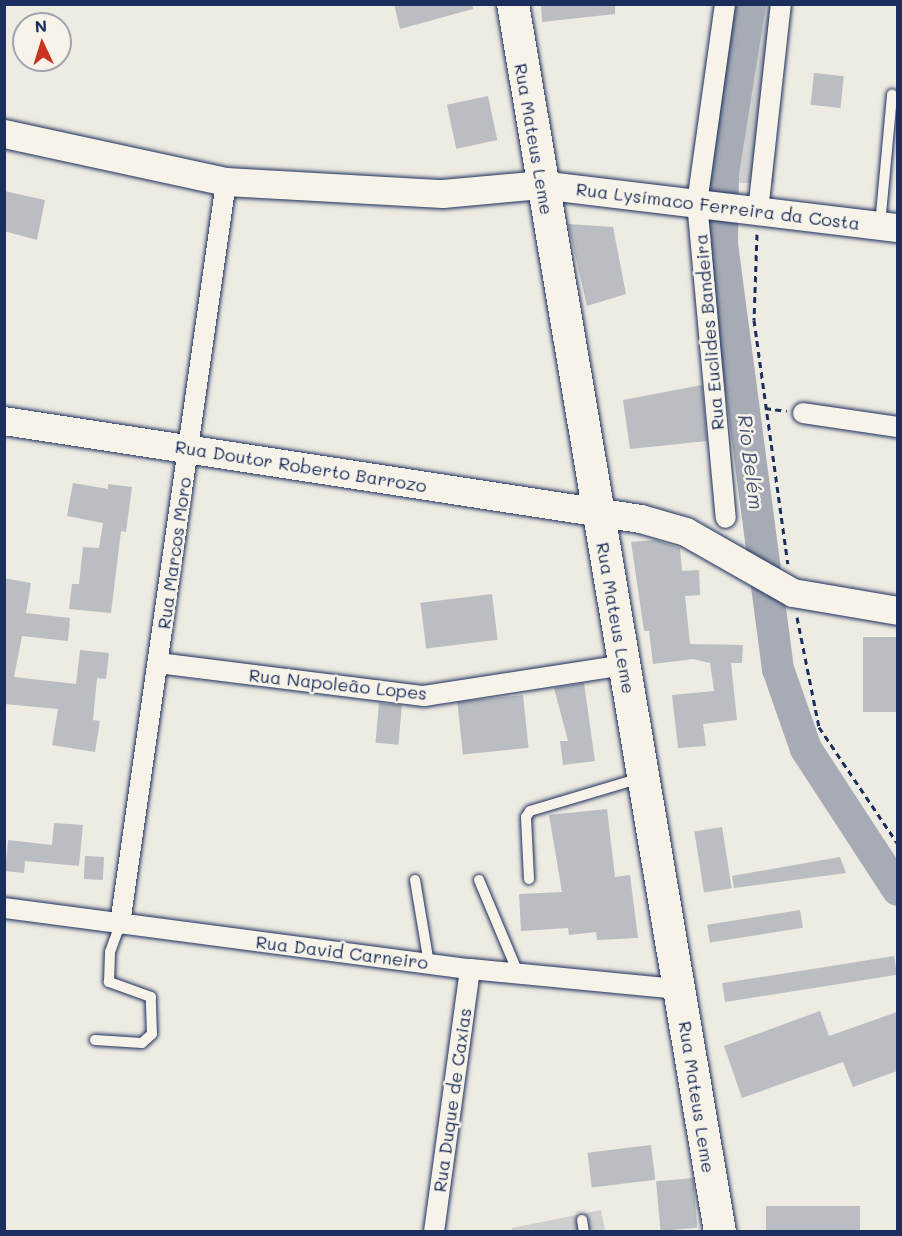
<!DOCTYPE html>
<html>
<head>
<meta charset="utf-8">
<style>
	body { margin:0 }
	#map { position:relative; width:902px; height:1236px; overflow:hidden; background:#eeebe2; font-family:Mali,sans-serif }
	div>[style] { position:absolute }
	.green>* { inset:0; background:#cfcfcf; transform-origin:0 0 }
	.river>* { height:32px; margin:-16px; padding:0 16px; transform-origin:16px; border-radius:16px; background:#a6abb5 }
	.building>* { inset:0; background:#babdc2; transform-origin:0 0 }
	.path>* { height:3px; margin-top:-1.5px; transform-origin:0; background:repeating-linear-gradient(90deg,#1b2f5e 0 6px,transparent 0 10.5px) }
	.roads { filter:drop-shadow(0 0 2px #1b2f5e) drop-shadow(0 0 2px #1b2f5e) }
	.service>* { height:10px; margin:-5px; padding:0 5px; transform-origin:5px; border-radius:5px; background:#f7f3e8 }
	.minor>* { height:20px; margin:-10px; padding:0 10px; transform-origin:10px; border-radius:10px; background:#f7f3e8 }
	.secondary>* { height:28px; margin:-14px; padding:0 14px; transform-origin:14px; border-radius:14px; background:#f7f3e8 }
	.primary>* { height:32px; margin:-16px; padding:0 16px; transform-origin:16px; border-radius:16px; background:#f7f3e8 }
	span { translate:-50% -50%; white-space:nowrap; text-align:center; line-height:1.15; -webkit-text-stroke:5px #f7f3e8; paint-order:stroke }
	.street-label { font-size:18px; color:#1b2f5e }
	.water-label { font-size:20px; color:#455478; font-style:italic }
	.frame { position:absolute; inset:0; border:6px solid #1b2f5e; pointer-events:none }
	.north { position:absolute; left:12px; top:12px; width:60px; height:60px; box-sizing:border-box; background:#f7f3e8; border:2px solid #9fa5b1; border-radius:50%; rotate:356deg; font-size:16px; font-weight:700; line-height:24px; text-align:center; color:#1b2f5e }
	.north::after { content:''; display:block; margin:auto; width:21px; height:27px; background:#c8321e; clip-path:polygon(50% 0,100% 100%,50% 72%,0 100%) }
</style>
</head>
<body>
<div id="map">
	<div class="green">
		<i style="left:734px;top:5px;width:40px;height:178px"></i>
		<i style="clip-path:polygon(601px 1210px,605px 1231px,512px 1232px,512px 1228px)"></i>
	</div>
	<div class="river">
		<i style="left:750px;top:4px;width:171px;rotate:99.1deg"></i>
		<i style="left:723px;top:173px;width:71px;rotate:90.8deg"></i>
		<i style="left:722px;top:244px;width:429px;rotate:82.5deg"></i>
		<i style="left:778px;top:669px;width:85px;rotate:70.7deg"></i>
		<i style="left:806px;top:749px;width:168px;rotate:56.9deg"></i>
	</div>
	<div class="building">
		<i style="clip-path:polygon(394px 4px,472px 4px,473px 9px,400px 29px)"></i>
		<i style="clip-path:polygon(541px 4px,615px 4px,615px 14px,542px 22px)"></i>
		<i style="left:814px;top:73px;width:30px;height:32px;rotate:6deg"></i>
		<i style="left:488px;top:96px;width:45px;height:42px;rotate:78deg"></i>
		<i style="clip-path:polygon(4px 191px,45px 200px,37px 240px,4px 231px)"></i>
		<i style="clip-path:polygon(568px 224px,613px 227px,626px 294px,587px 306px)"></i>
		<i style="clip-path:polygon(702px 385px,707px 441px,630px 449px,623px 400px)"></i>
		<i style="clip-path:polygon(73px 483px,108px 489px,108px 484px,132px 487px,126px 532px,121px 531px,111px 613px,69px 609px,72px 584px,79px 584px,83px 547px,99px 548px,103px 523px,67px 516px)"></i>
		<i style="clip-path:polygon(655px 540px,680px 548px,682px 571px,699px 570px,700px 595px,685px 596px,690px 644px,743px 645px,742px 663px,731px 663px,737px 720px,703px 724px,706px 746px,678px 748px,672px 695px,714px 691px,710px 663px,693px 659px,653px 664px,649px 631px,644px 631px,631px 542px)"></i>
		<i style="clip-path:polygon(4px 578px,31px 583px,26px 613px,70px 618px,68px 641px,22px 636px,14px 677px,76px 684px,80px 650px,109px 653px,106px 679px,97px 678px,93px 720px,100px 721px,95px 752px,52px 745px,58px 709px,4px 704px)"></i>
		<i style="left:492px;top:594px;width:46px;height:72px;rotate:83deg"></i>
		<i style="left:863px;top:637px;width:34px;height:75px"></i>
		<i style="clip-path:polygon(584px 683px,595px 761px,563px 765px,560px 741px,568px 741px,554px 688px)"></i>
		<i style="left:523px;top:695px;width:53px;height:66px;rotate:84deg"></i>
		<i style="left:379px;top:703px;width:23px;height:40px;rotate:5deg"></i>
		<i style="clip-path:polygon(607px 809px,615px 877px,630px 875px,638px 938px,597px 940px,596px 932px,569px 935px,568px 928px,521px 931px,519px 894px,562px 892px,549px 815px)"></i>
		<i style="clip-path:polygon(54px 823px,83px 825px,79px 866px,25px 861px,24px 873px,5px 871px,8px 840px,52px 845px)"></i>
		<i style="left:722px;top:827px;width:62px;height:28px;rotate:81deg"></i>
		<i style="left:85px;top:856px;width:19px;height:23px;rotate:3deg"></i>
		<i style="clip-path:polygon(840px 857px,846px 873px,734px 888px,732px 876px)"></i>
		<i style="left:800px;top:910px;width:18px;height:94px;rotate:81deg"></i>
		<i style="left:894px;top:956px;width:19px;height:174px;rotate:81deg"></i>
		<i style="clip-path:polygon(820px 1011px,829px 1036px,897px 1012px,897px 1071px,853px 1087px,843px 1062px,742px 1098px,724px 1046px)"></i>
		<i style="left:651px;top:1145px;width:35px;height:64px;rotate:83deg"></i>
		<i style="left:693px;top:1178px;width:50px;height:37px;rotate:85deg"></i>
		<i style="left:860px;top:1206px;width:26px;height:94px;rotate:90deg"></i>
	</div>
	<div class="path">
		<i style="left:757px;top:234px;width:86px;rotate:92deg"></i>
		<i style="left:754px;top:320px;width:246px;rotate:82.1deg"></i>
		<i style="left:765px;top:408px;width:22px;rotate:8deg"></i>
		<i style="left:797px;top:617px;width:112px;rotate:78.7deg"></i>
		<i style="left:819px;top:727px;width:141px;rotate:56deg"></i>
	</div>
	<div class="roads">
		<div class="service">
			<i style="left:880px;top:225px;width:131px;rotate:-84.7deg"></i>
			<i style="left:529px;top:879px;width:62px;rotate:-92.8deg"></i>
			<i style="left:526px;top:817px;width:7px;rotate:-56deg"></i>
			<i style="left:530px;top:811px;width:116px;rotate:-16.6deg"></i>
			<i style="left:415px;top:880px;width:85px;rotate:80.5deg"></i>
			<i style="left:479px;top:880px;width:103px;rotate:67.2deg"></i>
			<i style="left:95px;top:1040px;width:47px;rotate:3.7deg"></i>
			<i style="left:142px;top:1043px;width:13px;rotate:-42deg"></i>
			<i style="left:152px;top:1034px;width:37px;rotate:-92deg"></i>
			<i style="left:151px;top:997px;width:45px;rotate:-160.3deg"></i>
			<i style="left:109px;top:982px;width:30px;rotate:-88deg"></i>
			<i style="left:110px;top:952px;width:30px;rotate:-70deg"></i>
			<i style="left:582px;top:1220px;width:12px;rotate:81deg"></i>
		</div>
		<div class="minor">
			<i style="left:725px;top:4px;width:200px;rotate:98deg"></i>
			<i style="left:697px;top:202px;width:317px;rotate:84.8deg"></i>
			<i style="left:758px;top:211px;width:208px;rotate:-83.7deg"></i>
			<i style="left:803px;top:413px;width:96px;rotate:8.4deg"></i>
			<i style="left:158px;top:663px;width:268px;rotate:7.1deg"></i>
			<i style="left:424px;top:696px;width:202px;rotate:-8.8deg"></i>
			<i style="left:4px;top:908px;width:470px;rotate:7.5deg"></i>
			<i style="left:470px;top:969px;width:210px;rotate:5.5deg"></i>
			<i style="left:120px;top:924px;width:750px;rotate:-81.87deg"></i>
			<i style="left:434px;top:1232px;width:265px;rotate:-82.2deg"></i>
		</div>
		<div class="secondary">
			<i style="left:4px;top:134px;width:227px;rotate:12.2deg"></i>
			<i style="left:226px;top:182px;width:217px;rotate:3.2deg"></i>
			<i style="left:443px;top:194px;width:98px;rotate:-5.2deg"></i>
			<i style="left:541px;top:185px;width:360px;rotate:6.9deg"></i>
			<i style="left:4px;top:421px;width:644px;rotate:8.75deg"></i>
			<i style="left:641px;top:519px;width:47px;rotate:16.1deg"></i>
			<i style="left:686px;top:532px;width:123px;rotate:29.7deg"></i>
			<i style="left:793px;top:593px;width:107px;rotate:9.7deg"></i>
		</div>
		<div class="primary">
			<i style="left:513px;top:4px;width:1245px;rotate:80.43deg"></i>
		</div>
	</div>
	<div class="street-label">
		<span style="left:534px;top:139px;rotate:80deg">Rua Mateus Leme</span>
		<span style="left:718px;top:206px;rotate:7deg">Rua Lysímaco Ferreira da Costa</span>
		<span style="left:709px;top:332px;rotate:-95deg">Rua Euclides Bandeira</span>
		<span style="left:301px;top:466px;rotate:9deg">Rua Doutor Roberto Barrozo</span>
		<span style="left:174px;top:553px;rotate:-82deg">Rua Marcos Moro</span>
		<span style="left:616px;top:618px;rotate:80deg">Rua Mateus Leme</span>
		<span style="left:338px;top:684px;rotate:6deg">Rua Napoleão Lopes</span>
		<span style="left:342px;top:952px;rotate:7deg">Rua David Carneiro</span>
		<span style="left:697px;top:1097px;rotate:81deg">Rua Mateus Leme</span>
		<span style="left:452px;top:1100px;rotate:-82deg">Rua Duque de Caxias</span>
	</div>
	<div class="water-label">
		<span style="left:751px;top:462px;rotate:83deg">Rio Belém</span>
	</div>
	<div class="frame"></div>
	<div class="north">N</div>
</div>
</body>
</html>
